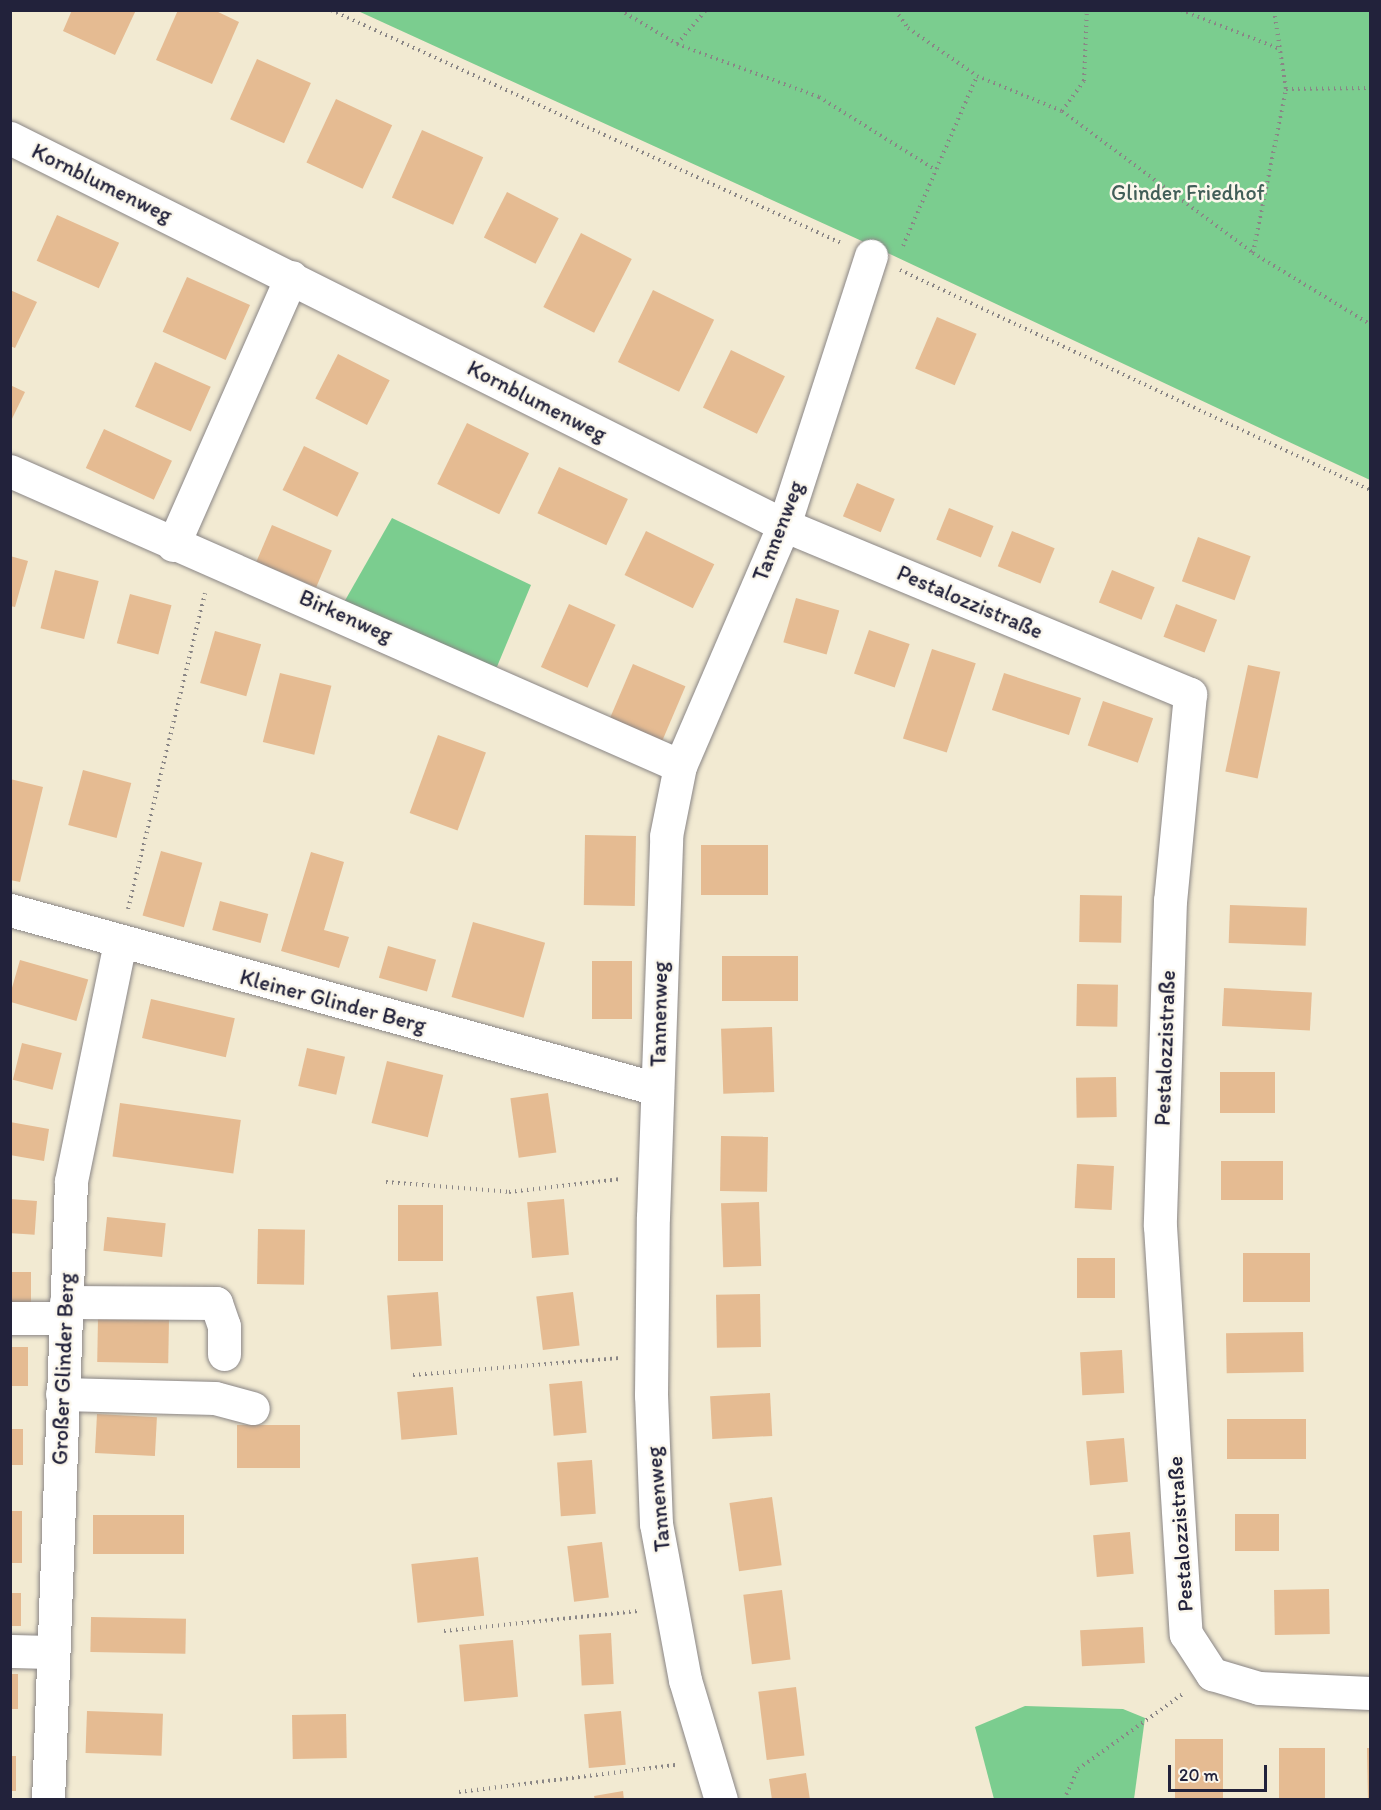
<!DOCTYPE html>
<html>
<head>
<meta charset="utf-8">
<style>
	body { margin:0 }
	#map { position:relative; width:1381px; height:1810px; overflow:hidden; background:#f2ead2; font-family:Itim,sans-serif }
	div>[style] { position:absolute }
	.green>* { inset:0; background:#7bcd8f }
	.building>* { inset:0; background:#e5bb92; transform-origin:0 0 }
	.path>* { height:4px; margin-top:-2px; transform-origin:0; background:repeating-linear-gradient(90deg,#8a8686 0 1.5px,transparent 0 6px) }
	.roads { filter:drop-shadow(0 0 2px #8a8686) drop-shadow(0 0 2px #8a8686) }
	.minor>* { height:33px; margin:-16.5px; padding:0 16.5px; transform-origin:16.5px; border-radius:16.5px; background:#fff }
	span { translate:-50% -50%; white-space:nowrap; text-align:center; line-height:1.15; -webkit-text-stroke:5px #fbf7ec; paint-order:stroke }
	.street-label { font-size:22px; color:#22223b }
	.park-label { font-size:22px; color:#415e58 }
	.frame { position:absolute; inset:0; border:12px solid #22223b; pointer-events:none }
	.scale { position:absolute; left:1168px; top:1765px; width:99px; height:27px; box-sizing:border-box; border:3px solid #22223b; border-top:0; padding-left:8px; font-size:18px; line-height:21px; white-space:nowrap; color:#22223b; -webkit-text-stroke:4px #fbf7ec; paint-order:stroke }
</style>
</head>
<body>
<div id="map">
	<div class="green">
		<i style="clip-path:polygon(358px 11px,1370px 11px,1370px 480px,875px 247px)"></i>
		<i style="clip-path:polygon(392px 518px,531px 585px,496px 669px,343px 604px)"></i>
		<i style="clip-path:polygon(1025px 1706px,1123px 1709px,1145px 1718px,1134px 1799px,994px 1799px,975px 1727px)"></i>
	</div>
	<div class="building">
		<i style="clip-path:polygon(72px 10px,136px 10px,115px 55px,63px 31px)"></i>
		<i style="clip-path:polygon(178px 10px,214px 10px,239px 22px,212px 84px,156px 60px)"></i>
		<i style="left:257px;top:59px;width:59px;height:66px;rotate:24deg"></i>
		<i style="left:336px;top:99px;width:62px;height:70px;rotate:25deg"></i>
		<i style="left:422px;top:130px;width:67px;height:74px;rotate:24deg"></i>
		<i style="left:507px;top:192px;width:58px;height:51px;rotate:27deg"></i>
		<i style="left:57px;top:215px;width:68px;height:50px;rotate:24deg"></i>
		<i style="left:581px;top:233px;width:57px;height:83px;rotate:27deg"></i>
		<i style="left:187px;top:277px;width:69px;height:60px;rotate:24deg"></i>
		<i style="clip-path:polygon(10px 290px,37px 302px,15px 348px,10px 346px)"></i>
		<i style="left:653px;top:290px;width:68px;height:80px;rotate:26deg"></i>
		<i style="left:937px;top:317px;width:43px;height:56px;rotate:23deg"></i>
		<i style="left:731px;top:350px;width:60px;height:64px;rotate:26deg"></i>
		<i style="left:338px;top:354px;width:58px;height:50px;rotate:27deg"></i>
		<i style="left:155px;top:362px;width:61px;height:49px;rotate:24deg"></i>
		<i style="clip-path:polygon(10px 385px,25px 392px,10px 423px)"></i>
		<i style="left:467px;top:423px;width:69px;height:68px;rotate:26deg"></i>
		<i style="left:104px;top:429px;width:75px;height:43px;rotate:25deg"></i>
		<i style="left:304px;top:446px;width:61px;height:49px;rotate:26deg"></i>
		<i style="left:559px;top:467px;width:76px;height:51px;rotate:25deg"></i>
		<i style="left:857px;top:483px;width:41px;height:36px;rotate:23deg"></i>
		<i style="left:949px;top:508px;width:48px;height:34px;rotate:22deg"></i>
		<i style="left:272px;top:525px;width:65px;height:40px;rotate:23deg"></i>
		<i style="left:646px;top:531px;width:76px;height:49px;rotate:26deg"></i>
		<i style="left:1012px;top:531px;width:46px;height:38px;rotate:22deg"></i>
		<i style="left:1198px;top:537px;width:56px;height:47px;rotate:20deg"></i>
		<i style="clip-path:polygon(10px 556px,28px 561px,15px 607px,10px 606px)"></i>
		<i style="left:55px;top:570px;width:45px;height:60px;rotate:14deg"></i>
		<i style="left:1112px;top:570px;width:46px;height:35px;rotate:22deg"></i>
		<i style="left:130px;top:594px;width:43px;height:51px;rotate:15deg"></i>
		<i style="left:796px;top:598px;width:45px;height:46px;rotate:16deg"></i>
		<i style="left:569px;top:604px;width:51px;height:69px;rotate:24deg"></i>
		<i style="left:1176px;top:604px;width:44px;height:35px;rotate:21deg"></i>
		<i style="left:869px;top:630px;width:43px;height:46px;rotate:19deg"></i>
		<i style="left:215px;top:631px;width:48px;height:54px;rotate:16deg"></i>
		<i style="left:932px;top:649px;width:46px;height:94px;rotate:18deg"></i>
		<i style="left:633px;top:664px;width:57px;height:62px;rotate:23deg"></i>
		<i style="left:1248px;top:665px;width:33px;height:109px;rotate:12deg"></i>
		<i style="left:280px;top:673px;width:53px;height:71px;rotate:14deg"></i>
		<i style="left:1004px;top:673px;width:81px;height:39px;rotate:18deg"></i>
		<i style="left:1103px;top:701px;width:53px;height:47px;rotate:19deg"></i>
		<i style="left:438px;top:735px;width:51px;height:83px;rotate:20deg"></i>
		<i style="left:83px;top:770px;width:50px;height:57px;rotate:15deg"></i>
		<i style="clip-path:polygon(10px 779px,43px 787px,20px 882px,10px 880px)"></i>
		<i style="left:585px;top:835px;width:51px;height:70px;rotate:1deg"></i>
		<i style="left:768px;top:845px;width:50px;height:67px;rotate:90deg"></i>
		<i style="left:161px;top:851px;width:43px;height:67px;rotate:16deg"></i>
		<i style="clip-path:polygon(311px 852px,344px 862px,324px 930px,349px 937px,339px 968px,281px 951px)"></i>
		<i style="left:1080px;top:895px;width:42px;height:47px;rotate:1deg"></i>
		<i style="left:220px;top:901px;width:50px;height:30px;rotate:15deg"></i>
		<i style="left:1230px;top:905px;width:77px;height:38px;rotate:2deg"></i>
		<i style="left:473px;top:922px;width:75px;height:78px;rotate:16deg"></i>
		<i style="left:388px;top:946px;width:50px;height:33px;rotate:16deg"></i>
		<i style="left:798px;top:956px;width:45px;height:76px;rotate:90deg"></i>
		<i style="left:20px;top:960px;width:71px;height:43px;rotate:16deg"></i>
		<i style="left:592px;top:961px;width:40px;height:58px"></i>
		<i style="left:1077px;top:984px;width:41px;height:42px;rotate:1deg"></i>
		<i style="left:1224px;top:988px;width:88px;height:38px;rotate:3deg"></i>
		<i style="left:151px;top:999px;width:86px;height:40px;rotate:13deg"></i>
		<i style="left:772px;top:1027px;width:65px;height:51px;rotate:88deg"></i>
		<i style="left:22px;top:1043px;width:41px;height:38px;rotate:14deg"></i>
		<i style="left:307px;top:1048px;width:39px;height:39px;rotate:13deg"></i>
		<i style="left:387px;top:1061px;width:58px;height:64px;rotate:14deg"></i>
		<i style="left:1220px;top:1072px;width:55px;height:41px"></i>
		<i style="left:1116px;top:1077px;width:40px;height:40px;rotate:89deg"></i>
		<i style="left:548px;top:1093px;width:60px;height:38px;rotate:82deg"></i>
		<i style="left:120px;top:1103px;width:122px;height:54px;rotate:8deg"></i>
		<i style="clip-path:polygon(10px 1122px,49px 1129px,44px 1161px,10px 1155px)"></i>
		<i style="left:721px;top:1136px;width:47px;height:55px;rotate:1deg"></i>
		<i style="left:1283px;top:1161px;width:39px;height:62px;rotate:90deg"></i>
		<i style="left:1077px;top:1164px;width:37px;height:44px;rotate:3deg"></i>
		<i style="left:10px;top:1199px;width:27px;height:34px;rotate:4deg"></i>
		<i style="left:564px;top:1199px;width:56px;height:37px;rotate:85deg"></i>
		<i style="left:759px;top:1202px;width:64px;height:38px;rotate:88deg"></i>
		<i style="left:398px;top:1205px;width:45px;height:56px"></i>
		<i style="left:107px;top:1217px;width:59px;height:34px;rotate:6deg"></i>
		<i style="left:258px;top:1229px;width:47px;height:55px;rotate:1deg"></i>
		<i style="left:1243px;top:1253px;width:67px;height:49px"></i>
		<i style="left:1077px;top:1258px;width:38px;height:40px"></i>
		<i style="left:10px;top:1272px;width:21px;height:35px"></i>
		<i style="left:438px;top:1292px;width:54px;height:51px;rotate:86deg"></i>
		<i style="left:573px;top:1292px;width:54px;height:37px;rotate:83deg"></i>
		<i style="left:760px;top:1294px;width:53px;height:44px;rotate:89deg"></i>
		<i style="left:98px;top:1318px;width:71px;height:44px;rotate:1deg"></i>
		<i style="left:1303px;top:1332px;width:40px;height:77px;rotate:89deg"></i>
		<i style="left:10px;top:1347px;width:18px;height:39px"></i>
		<i style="left:1122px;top:1350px;width:43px;height:42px;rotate:87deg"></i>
		<i style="left:582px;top:1381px;width:52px;height:33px;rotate:85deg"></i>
		<i style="left:453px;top:1387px;width:48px;height:56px;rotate:85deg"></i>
		<i style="left:770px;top:1393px;width:43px;height:60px;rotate:87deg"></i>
		<i style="left:97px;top:1414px;width:60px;height:39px;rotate:3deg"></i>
		<i style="left:1306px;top:1419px;width:40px;height:79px;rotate:90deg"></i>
		<i style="left:237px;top:1425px;width:63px;height:43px"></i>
		<i style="left:10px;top:1429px;width:13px;height:36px"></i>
		<i style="left:1124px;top:1438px;width:44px;height:38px;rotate:85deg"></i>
		<i style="left:592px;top:1460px;width:54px;height:35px;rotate:86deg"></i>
		<i style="left:772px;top:1497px;width:69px;height:43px;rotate:82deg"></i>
		<i style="left:10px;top:1511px;width:12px;height:52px"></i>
		<i style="left:1279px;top:1514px;width:37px;height:44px;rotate:90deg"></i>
		<i style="left:93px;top:1515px;width:91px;height:39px"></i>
		<i style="left:1130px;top:1532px;width:42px;height:37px;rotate:85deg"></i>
		<i style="left:602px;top:1542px;width:56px;height:35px;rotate:83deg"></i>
		<i style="left:478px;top:1557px;width:59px;height:67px;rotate:84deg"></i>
		<i style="left:1329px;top:1589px;width:45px;height:55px;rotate:89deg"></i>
		<i style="left:782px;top:1590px;width:70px;height:39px;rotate:83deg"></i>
		<i style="left:10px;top:1593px;width:11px;height:33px"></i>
		<i style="left:91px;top:1617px;width:95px;height:35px;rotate:1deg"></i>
		<i style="left:1143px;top:1627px;width:36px;height:63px;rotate:87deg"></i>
		<i style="left:611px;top:1633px;width:51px;height:32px;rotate:87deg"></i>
		<i style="left:513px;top:1640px;width:57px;height:54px;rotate:85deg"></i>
		<i style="left:10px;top:1674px;width:8px;height:35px"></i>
		<i style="left:796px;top:1687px;width:69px;height:38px;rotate:83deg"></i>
		<i style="left:87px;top:1711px;width:76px;height:42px;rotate:2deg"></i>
		<i style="left:621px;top:1711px;width:54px;height:37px;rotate:85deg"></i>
		<i style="left:346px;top:1714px;width:44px;height:54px;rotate:89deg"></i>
		<i style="left:1175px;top:1739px;width:48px;height:61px"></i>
		<i style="left:1279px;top:1748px;width:46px;height:52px"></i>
		<i style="clip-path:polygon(1367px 1748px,1370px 1748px,1370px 1800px,1368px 1800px)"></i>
		<i style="left:10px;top:1756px;width:6px;height:35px"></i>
		<i style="clip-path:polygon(806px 1773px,810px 1800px,772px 1800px,769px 1779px)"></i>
		<i style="clip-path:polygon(623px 1791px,624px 1800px,595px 1800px,594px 1796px)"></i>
	</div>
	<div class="path">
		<i style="left:331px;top:10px;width:561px;rotate:24.55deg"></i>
		<i style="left:620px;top:10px;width:66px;rotate:30.8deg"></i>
		<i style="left:677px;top:44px;width:152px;rotate:20.5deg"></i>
		<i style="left:819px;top:97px;width:138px;rotate:32deg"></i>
		<i style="left:895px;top:10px;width:22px;rotate:54deg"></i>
		<i style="left:908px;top:28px;width:84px;rotate:34.8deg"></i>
		<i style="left:1181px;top:10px;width:106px;rotate:21.5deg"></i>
		<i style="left:1274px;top:10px;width:80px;rotate:81.4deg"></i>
		<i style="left:677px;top:44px;width:45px;rotate:-49.5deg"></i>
		<i style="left:1062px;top:111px;width:37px;rotate:-54deg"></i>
		<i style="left:1084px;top:81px;width:71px;rotate:-87.6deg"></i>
		<i style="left:903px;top:246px;width:185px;rotate:-66.5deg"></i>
		<i style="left:977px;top:76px;width:92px;rotate:22.4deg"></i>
		<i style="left:1062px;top:111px;width:238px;rotate:36.6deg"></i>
		<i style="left:1253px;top:253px;width:137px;rotate:31.3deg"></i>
		<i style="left:1253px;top:253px;width:167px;rotate:-78.6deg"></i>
		<i style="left:1286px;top:89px;width:84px;rotate:-0.7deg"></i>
		<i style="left:900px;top:270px;width:519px;rotate:25.08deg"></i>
		<i style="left:128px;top:909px;width:325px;rotate:-76.3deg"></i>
		<i style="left:386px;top:1182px;width:123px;rotate:4.6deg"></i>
		<i style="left:509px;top:1192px;width:113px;rotate:-6.6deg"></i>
		<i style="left:413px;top:1375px;width:206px;rotate:-4.7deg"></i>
		<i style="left:444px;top:1631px;width:195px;rotate:-5.9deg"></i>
		<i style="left:459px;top:1792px;width:218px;rotate:-7.1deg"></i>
		<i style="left:1064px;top:1800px;width:34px;rotate:-66deg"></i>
		<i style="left:1078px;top:1769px;width:130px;rotate:-35.6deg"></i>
	</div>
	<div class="roads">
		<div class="minor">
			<i style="left:10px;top:138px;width:865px;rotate:26.57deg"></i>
			<i style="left:784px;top:525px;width:440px;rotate:22.6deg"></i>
			<i style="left:1190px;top:694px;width:207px;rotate:95.5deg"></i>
			<i style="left:1170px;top:900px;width:326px;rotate:91.8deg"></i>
			<i style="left:1160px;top:1226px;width:409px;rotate:86.4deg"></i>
			<i style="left:1186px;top:1634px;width:48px;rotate:57deg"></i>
			<i style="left:1212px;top:1674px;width:49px;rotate:16.6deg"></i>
			<i style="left:1259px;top:1688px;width:111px;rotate:2.6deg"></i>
			<i style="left:10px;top:471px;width:732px;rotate:23.76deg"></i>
			<i style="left:173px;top:545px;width:293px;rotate:-66.2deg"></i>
			<i style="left:10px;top:910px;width:671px;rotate:15.46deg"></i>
			<i style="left:66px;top:1302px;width:150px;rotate:0.4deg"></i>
			<i style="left:216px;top:1303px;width:24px;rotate:71deg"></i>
			<i style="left:224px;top:1326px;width:28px;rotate:90deg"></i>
			<i style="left:10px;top:1318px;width:55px"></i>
			<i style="left:62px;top:1394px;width:153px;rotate:1.5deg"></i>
			<i style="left:215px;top:1398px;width:39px;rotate:15deg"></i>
			<i style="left:10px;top:1651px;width:42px;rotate:1.4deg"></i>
			<i style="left:48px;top:1800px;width:619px;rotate:-87.87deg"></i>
			<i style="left:71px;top:1181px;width:243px;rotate:-78.4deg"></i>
			<i style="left:721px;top:1800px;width:125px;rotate:-106.7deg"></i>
			<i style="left:685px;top:1680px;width:159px;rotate:-100.5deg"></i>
			<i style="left:656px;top:1524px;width:129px;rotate:-92.2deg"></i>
			<i style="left:651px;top:1395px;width:178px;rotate:-89.4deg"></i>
			<i style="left:653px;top:1217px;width:381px;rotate:-88deg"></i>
			<i style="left:666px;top:836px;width:71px;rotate:-78.7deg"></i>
			<i style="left:680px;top:766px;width:262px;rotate:-66.7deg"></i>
			<i style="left:784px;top:525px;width:283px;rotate:-72.1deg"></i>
		</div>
	</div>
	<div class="street-label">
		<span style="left:102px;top:183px;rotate:26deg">Kornblumenweg</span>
		<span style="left:537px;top:401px;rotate:27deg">Kornblumenweg</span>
		<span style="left:778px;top:531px;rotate:-69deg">Tannenweg</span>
		<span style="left:970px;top:602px;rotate:23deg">Pestalozzistraße</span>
		<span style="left:346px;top:616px;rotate:24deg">Birkenweg</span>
		<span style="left:333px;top:1001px;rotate:15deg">Kleiner Glinder Berg</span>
		<span style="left:659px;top:1014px;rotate:-89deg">Tannenweg</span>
		<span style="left:1165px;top:1048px;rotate:-88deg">Pestalozzistraße</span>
		<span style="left:63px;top:1369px;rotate:-88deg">Großer Glinder Berg</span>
		<span style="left:658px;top:1499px;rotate:-95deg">Tannenweg</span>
		<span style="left:1180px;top:1534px;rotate:-94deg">Pestalozzistraße</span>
	</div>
	<div class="park-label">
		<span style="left:1188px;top:193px">Glinder Friedhof</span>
	</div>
	<div class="frame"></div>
	<div class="scale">20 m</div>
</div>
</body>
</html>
